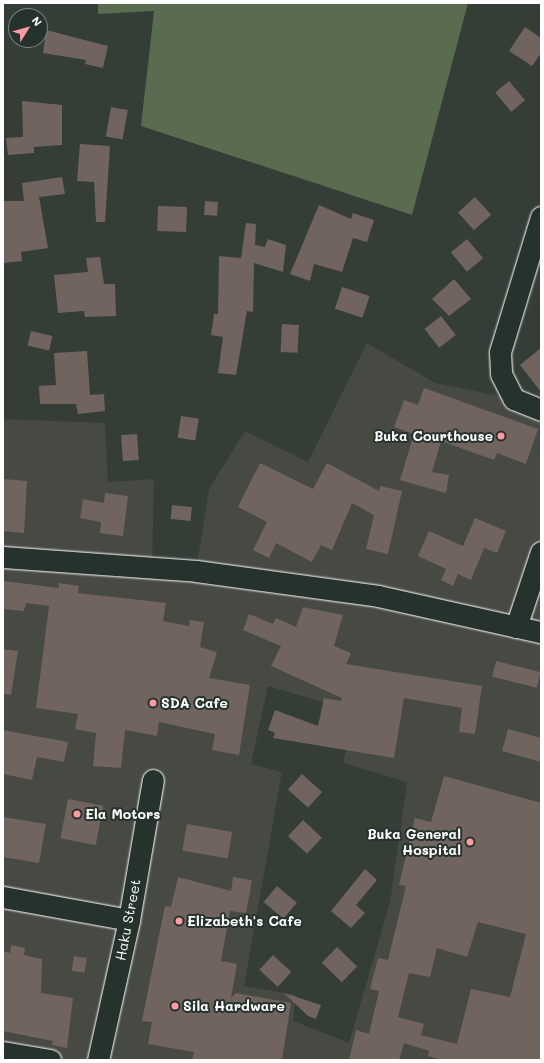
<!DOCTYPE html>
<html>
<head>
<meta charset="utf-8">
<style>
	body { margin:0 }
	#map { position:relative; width:544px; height:1063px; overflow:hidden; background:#353d37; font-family:Mali,sans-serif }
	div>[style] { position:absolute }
	.built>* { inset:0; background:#474943 }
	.green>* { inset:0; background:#596c4f }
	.building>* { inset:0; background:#71645f; transform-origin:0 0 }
	.roads { filter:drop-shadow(0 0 1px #fff) drop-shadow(0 0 1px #fff) }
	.minor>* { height:21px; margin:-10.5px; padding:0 10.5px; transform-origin:10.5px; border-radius:10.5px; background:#26332d }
	.dots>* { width:11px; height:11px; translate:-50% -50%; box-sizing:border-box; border:2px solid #26332d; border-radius:50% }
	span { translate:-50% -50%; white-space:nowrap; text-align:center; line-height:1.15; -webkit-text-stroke:4px #26332d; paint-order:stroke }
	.poi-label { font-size:14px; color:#fff; font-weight:700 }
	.right { translate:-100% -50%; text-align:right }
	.left { translate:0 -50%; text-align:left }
	.street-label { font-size:14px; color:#fff }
	.frame { position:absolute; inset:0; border:4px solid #fff; pointer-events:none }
	.north { position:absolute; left:8px; top:8px; width:40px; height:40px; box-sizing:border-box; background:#26332d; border:1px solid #7d8581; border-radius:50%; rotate:53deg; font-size:11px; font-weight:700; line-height:16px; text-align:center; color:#fff }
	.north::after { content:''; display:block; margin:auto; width:14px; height:18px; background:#ff9aa2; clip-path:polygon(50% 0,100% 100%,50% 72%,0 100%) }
</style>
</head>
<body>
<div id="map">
	<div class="built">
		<i style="clip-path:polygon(evenodd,367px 343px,435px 383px,514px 399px,541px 410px,541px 1060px,3px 1060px,3px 419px,105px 423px,108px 482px,154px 479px,152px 569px,196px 571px,209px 489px,245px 431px,308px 462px,367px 343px,268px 686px,345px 709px,350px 733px,343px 763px,407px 782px,390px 902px,349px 1043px,293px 1021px,296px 995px,244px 986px,282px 772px,251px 764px,268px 686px)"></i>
	</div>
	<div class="green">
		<i style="clip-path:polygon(98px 3px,468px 3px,412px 215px,141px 126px,154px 11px,98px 14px)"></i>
	</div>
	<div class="building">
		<i style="clip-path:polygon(525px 27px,541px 38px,541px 53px,532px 66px,509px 51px)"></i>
		<i style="clip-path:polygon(46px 30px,108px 46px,103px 68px,85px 64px,86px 60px,43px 53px)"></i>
		<i style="left:509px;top:81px;width:25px;height:18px;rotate:50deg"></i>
		<i style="clip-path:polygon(22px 101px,62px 105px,62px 145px,34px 147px,34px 153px,8px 155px,6px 138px,23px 137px)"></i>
		<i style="left:111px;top:107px;width:17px;height:30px;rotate:10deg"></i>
		<i style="clip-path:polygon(80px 144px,110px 146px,105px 222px,96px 222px,94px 182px,77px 181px)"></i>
		<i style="clip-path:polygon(62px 177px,65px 194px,39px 197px,48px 248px,21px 252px,22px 261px,3px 263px,3px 201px,24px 201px,22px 183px)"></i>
		<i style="left:475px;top:197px;width:24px;height:23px;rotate:48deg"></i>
		<i style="left:205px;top:201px;width:13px;height:14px;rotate:4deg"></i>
		<i style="clip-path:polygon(319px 205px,351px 219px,353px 213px,374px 220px,367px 242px,353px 238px,342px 272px,314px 264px,310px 281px,290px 274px)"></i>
		<i style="left:158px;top:206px;width:29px;height:25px;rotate:2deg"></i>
		<i style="clip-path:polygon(246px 223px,256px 224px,255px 245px,265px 247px,268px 239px,286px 245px,283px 272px,254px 263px,253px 312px,247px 311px,236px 375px,218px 373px,223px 337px,211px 335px,214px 314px,218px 314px,219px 256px,241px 258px)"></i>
		<i style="left:467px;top:239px;width:25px;height:21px;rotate:50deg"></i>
		<i style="clip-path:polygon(100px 257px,104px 284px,115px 284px,116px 316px,85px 317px,84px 311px,58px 313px,54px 275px,88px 272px,86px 258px)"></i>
		<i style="clip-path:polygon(454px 279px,471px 299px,449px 316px,432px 299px)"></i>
		<i style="left:342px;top:287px;width:29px;height:23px;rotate:18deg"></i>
		<i style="left:441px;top:316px;width:24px;height:21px;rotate:52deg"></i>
		<i style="left:282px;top:324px;width:17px;height:28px;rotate:3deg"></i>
		<i style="left:31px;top:331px;width:22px;height:15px;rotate:13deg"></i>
		<i style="clip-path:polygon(541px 348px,541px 392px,520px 365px)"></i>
		<i style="clip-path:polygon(87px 351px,90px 395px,104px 394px,105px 411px,78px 414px,76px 404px,40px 404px,39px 386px,56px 385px,54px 353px)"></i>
		<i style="clip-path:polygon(424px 388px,538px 429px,526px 464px,497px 453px,494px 460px,441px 441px,432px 472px,449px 475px,446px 493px,400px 480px,414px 434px,394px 427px,404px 400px,418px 405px)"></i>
		<i style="left:181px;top:416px;width:18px;height:22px;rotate:9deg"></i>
		<i style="left:137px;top:434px;width:26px;height:16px;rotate:86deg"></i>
		<i style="clip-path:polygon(260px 463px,313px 489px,327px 463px,379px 491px,380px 486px,402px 491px,388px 554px,366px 549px,374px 515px,352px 503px,332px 550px,321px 545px,312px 562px,276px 543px,269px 558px,253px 550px,267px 522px,238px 507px)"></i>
		<i style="clip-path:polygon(3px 479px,27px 481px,24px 533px,3px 531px)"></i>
		<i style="clip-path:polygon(105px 493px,128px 496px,123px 536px,100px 533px,101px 522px,80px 518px,83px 499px,104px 503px)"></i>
		<i style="left:172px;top:505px;width:20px;height:14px;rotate:6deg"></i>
		<i style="clip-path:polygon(475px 518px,506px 531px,497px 553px,484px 548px,471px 580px,458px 574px,453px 586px,441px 580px,446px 569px,418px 556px,429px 531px,463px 546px)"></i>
		<i style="clip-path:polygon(4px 581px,59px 588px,59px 583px,79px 586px,78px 593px,166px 603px,163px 621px,189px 626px,190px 620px,204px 622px,200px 647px,217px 652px,209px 678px,250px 685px,239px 755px,212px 750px,215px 734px,159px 722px,157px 736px,125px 730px,121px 768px,93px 766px,96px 733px,75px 729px,78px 714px,36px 708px,49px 606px,26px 603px,24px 611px,3px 609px)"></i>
		<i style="clip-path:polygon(303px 607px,343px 615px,334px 646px,351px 653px,346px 664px,482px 686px,475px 734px,459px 732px,462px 708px,404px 698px,394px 758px,273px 738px,275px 733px,268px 730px,275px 710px,318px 726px,324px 698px,341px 701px,342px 698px,271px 666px,281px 646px,243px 630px,249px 614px,273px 624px,276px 618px,296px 627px)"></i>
		<i style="clip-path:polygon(3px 649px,18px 651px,11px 695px,3px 694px)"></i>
		<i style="left:496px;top:661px;width:46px;height:16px;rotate:14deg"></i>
		<i style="clip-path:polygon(508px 729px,541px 738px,541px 762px,502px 751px)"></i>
		<i style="clip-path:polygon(3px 730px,68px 742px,64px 762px,37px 757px,32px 780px,3px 774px)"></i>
		<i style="left:302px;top:774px;width:27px;height:21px;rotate:42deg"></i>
		<i style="clip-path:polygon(evenodd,444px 776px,541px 803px,541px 1060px,442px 1060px,428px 1056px,429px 1051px,404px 1043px,399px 1060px,349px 1060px,356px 1030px,369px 1034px,379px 991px,370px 989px,378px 958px,388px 960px,406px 886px,399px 885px,415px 818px,431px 822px,444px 776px,478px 922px,526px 934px,510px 997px,471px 989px,457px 1044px,421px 1035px,424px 1024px,398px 1017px,409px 973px,430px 977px,437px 948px,467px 957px,478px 922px)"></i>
		<i style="left:68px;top:799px;width:36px;height:40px;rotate:11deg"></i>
		<i style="clip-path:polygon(3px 817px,46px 824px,39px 863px,3px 857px)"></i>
		<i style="left:303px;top:820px;width:26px;height:22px;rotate:43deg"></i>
		<i style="left:187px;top:824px;width:46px;height:27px;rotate:10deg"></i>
		<i style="clip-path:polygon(365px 869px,377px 880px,356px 905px,365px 913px,351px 928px,331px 911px)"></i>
		<i style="clip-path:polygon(178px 877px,231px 891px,233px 877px,252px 880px,246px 913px,230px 911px,221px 961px,237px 964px,231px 998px,236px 993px,291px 1003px,282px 1060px,192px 1060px,194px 1052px,148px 1044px,152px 1022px,142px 1021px,165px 906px,171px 907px)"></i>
		<i style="left:277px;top:886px;width:26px;height:21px;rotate:40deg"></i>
		<i style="clip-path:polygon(11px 945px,25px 948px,24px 955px,42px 959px,41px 993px,73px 998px,67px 1048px,52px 1045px,53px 1041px,3px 1031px,3px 951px,10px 953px)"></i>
		<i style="left:337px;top:947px;width:28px;height:22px;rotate:44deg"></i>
		<i style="left:273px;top:955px;width:25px;height:20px;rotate:43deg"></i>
		<i style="left:74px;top:956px;width:13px;height:15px;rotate:9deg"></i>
		<i style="clip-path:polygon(284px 993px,321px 1005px,316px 1019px,308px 1016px)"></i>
	</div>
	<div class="roads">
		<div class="minor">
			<i style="left:541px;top:217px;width:141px;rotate:106.9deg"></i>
			<i style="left:500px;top:352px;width:22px;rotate:87deg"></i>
			<i style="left:501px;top:374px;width:28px;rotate:63deg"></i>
			<i style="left:514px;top:399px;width:29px;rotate:22deg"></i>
			<i style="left:3px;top:557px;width:194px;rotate:4.1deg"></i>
			<i style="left:196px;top:571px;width:184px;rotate:7.8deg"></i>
			<i style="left:378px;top:596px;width:167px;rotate:12.5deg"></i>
			<i style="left:516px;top:627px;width:79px;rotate:-71.6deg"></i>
			<i style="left:3px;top:897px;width:128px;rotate:10.3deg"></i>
			<i style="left:3px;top:1052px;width:48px;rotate:9.7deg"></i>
			<i style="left:98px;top:1060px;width:143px;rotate:-77.5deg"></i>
			<i style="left:129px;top:920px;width:142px;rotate:-80.3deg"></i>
		</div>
	</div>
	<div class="dots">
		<i style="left:501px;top:436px;background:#ff9aa2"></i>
		<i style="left:153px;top:703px;background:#ff9aa2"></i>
		<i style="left:77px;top:814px;background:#ff9aa2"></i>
		<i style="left:470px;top:842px;background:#ff9aa2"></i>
		<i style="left:179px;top:921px;background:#ff9aa2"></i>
		<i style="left:175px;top:1006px;background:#ff9aa2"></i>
	</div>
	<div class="poi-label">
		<span class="right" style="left:493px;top:436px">Buka Courthouse</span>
		<span class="left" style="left:161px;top:703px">SDA Cafe</span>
		<span class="left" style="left:85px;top:814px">Ela Motors</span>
		<span class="right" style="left:461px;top:842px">Buka General<br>Hospital</span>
		<span class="left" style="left:187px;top:921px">Elizabeth's Cafe</span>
		<span class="left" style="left:183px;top:1006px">Sila Hardware</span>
	</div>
	<div class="street-label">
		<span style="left:128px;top:920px;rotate:-79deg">Haku Street</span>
	</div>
	<div class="frame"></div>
	<div class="north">N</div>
</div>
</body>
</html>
